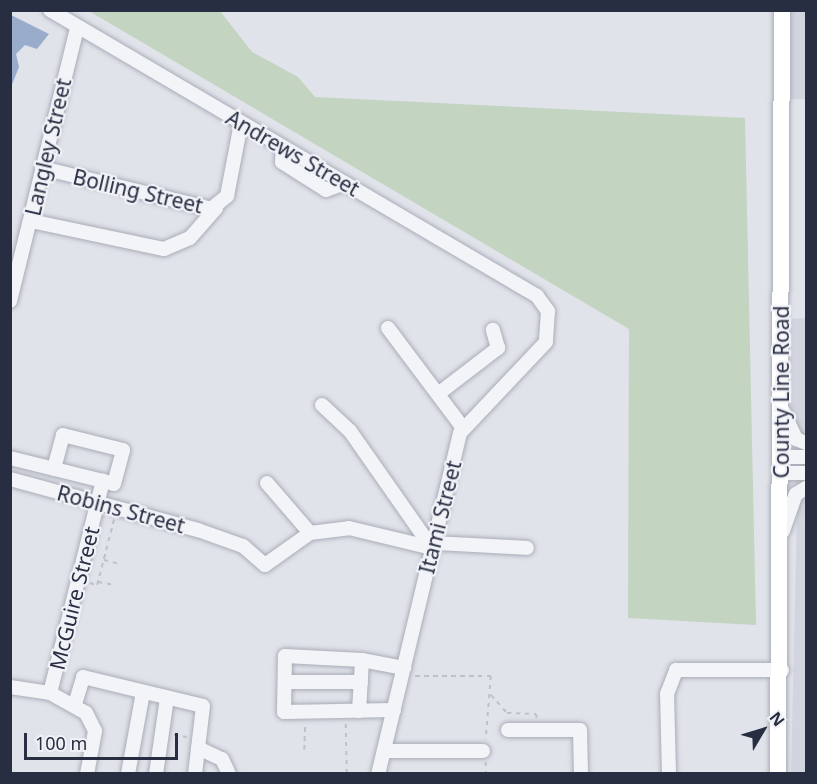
<!DOCTYPE html>
<html>
<head>
<meta charset="utf-8">
<style>
	body { margin:0 }
	#map { position:relative; width:817px; height:784px; overflow:hidden; background:#e0e3ea; font-family:"Noto Sans",sans-serif }
	div>[style] { position:absolute }
	.built>* { inset:0; background:#d2d5df; transform-origin:0 0 }
	.green>* { inset:0; background:#c3d4c1 }
	.water>* { inset:0; background:#99accc }
	.path>* { height:1.5px; margin-top:-0.75px; transform-origin:0; background:repeating-linear-gradient(90deg,#bec1c9 0 4.5px,transparent 0 9px) }
	.roads { filter:drop-shadow(0 0 2px #a9adb8) drop-shadow(0 0 2px #a9adb8) }
	.minor>* { height:14px; margin:-7px; padding:0 7px; transform-origin:7px; border-radius:7px; background:#f3f4f8 }
	.major>* { height:16px; margin:-8px; padding:0 8px; transform-origin:8px; border-radius:8px; background:#fff }
	span { translate:-50% -50%; white-space:nowrap; text-align:center; line-height:1.15; -webkit-text-stroke:4.5px #f0f2f7; paint-order:stroke }
	.street-label { font-size:21px; color:#282e42 }
	.frame { position:absolute; inset:0; border:12px solid #282e42; pointer-events:none }
	.north { position:absolute; left:733px; top:700px; width:60px; height:60px; -webkit-text-stroke:4px #f0f2f7; paint-order:stroke; rotate:52deg; font-size:16px; font-weight:700; line-height:24px; text-align:center; color:#282e42 }
	.north::after { content:''; display:block; margin:auto; width:21px; height:27px; background:#282e42; clip-path:polygon(50% 0,100% 100%,50% 72%,0 100%) }
	.scale { position:absolute; left:24px; top:733px; width:154px; height:27px; box-sizing:border-box; border:3px solid #282e42; border-top:0; padding-left:8px; font-size:18px; line-height:21px; white-space:nowrap; color:#282e42; -webkit-text-stroke:4px #f0f2f7; paint-order:stroke }
</style>
</head>
<body>
<div id="map">
	<div class="built">
		<i style="left:791px;top:11px;width:15px;height:88px"></i>
		<i style="clip-path:polygon(806px 318px,806px 773px,791px 774px,797px 509px,806px 493px,805px 438px,791px 417px,791px 319px)"></i>
	</div>
	<div class="green">
		<i style="clip-path:polygon(89px 11px,220px 11px,252px 52px,298px 77px,315px 97px,745px 118px,756px 625px,628px 618px,629px 329px)"></i>
	</div>
	<div class="water">
		<i style="clip-path:polygon(11px 15px,49px 34px,37px 49px,25px 45px,16px 54px,19px 67px,11px 87px)"></i>
	</div>
	<div class="path">
		<i style="left:104px;top:560px;width:16px;rotate:14deg"></i>
		<i style="left:98px;top:582px;width:17px;rotate:10deg"></i>
		<i style="left:90px;top:583px;width:7px;rotate:16deg"></i>
		<i style="left:97px;top:585px;width:68px;rotate:-75.6deg"></i>
		<i style="left:415px;top:676px;width:76px"></i>
		<i style="left:491px;top:676px;width:64px;rotate:94.5deg"></i>
		<i style="left:491px;top:695px;width:24px;rotate:48deg"></i>
		<i style="left:507px;top:713px;width:29px;rotate:2deg"></i>
		<i style="left:536px;top:714px;width:4px;rotate:76deg"></i>
		<i style="left:346px;top:724px;width:50px;rotate:88.9deg"></i>
		<i style="left:174px;top:735px;width:13px;rotate:9deg"></i>
		<i style="left:304px;top:750px;width:26px;rotate:-88deg"></i>
		<i style="left:486px;top:762px;width:12px;rotate:90deg"></i>
	</div>
	<div class="roads">
		<div class="minor">
			<i style="left:50px;top:10px;width:565px;rotate:30.42deg"></i>
			<i style="left:537px;top:296px;width:19px;rotate:54deg"></i>
			<i style="left:548px;top:311px;width:31px;rotate:94deg"></i>
			<i style="left:546px;top:342px;width:125px;rotate:133.4deg"></i>
			<i style="left:460px;top:433px;width:351px;rotate:103.5deg"></i>
			<i style="left:283px;top:147px;width:15px;rotate:94deg"></i>
			<i style="left:282px;top:162px;width:52px;rotate:32.5deg"></i>
			<i style="left:326px;top:190px;width:20px;rotate:-20deg"></i>
			<i style="left:42px;top:168px;width:174px;rotate:13.6deg"></i>
			<i style="left:211px;top:209px;width:21px;rotate:-39deg"></i>
			<i style="left:227px;top:196px;width:74px;rotate:-79.1deg"></i>
			<i style="left:31px;top:221px;width:136px;rotate:11.9deg"></i>
			<i style="left:164px;top:249px;width:28px;rotate:-23deg"></i>
			<i style="left:190px;top:238px;width:40px;rotate:-49deg"></i>
			<i style="left:10px;top:301px;width:281px;rotate:-76.2deg"></i>
			<i style="left:388px;top:328px;width:125px;rotate:53.1deg"></i>
			<i style="left:438px;top:394px;width:76px;rotate:-37.5deg"></i>
			<i style="left:498px;top:348px;width:19px;rotate:-106deg"></i>
			<i style="left:322px;top:405px;width:38px;rotate:43deg"></i>
			<i style="left:350px;top:431px;width:143px;rotate:55deg"></i>
			<i style="left:783px;top:411px;width:31px;rotate:65deg"></i>
			<i style="left:796px;top:439px;width:11px;rotate:22deg"></i>
			<i style="left:781px;top:457px;width:25px"></i>
			<i style="left:10px;top:458px;width:96px;rotate:13.9deg"></i>
			<i style="left:103px;top:481px;width:11px;rotate:15deg"></i>
			<i style="left:114px;top:484px;width:35px;rotate:-75deg"></i>
			<i style="left:123px;top:450px;width:62px;rotate:-166deg"></i>
			<i style="left:63px;top:435px;width:35px;rotate:105deg"></i>
			<i style="left:781px;top:473px;width:25px"></i>
			<i style="left:10px;top:479px;width:195px;rotate:15.2deg"></i>
			<i style="left:198px;top:530px;width:48px;rotate:19.6deg"></i>
			<i style="left:243px;top:546px;width:29px;rotate:41deg"></i>
			<i style="left:265px;top:565px;width:55px;rotate:-35.4deg"></i>
			<i style="left:310px;top:533px;width:39px;rotate:-7deg"></i>
			<i style="left:349px;top:528px;width:85px;rotate:13.5deg"></i>
			<i style="left:267px;top:483px;width:66px;rotate:49.3deg"></i>
			<i style="left:783px;top:531px;width:39px;rotate:-71deg"></i>
			<i style="left:796px;top:494px;width:12px;rotate:-31deg"></i>
			<i style="left:435px;top:543px;width:92px;rotate:3.1deg"></i>
			<i style="left:285px;top:682px;width:76px"></i>
			<i style="left:10px;top:687px;width:40px;rotate:8.5deg"></i>
			<i style="left:50px;top:693px;width:41px;rotate:29.1deg"></i>
			<i style="left:86px;top:713px;width:20px;rotate:63deg"></i>
			<i style="left:95px;top:731px;width:44px;rotate:100.5deg"></i>
			<i style="left:50px;top:693px;width:219px;rotate:-76deg"></i>
			<i style="left:75px;top:704px;width:28px;rotate:-73deg"></i>
			<i style="left:83px;top:677px;width:123px;rotate:13.6deg"></i>
			<i style="left:203px;top:706px;width:68px;rotate:96.7deg"></i>
			<i style="left:394px;top:710px;width:110px;rotate:179deg"></i>
			<i style="left:284px;top:712px;width:56px;rotate:-89deg"></i>
			<i style="left:285px;top:656px;width:77px;rotate:3deg"></i>
			<i style="left:362px;top:660px;width:43px;rotate:10.8deg"></i>
			<i style="left:359px;top:711px;width:51px;rotate:-86.6deg"></i>
			<i style="left:508px;top:730px;width:72px"></i>
			<i style="left:580px;top:730px;width:44px;rotate:88.7deg"></i>
			<i style="left:198px;top:748px;width:26px;rotate:25deg"></i>
			<i style="left:222px;top:759px;width:17px;rotate:65deg"></i>
			<i style="left:384px;top:751px;width:99px"></i>
			<i style="left:128px;top:774px;width:83px;rotate:-79.6deg"></i>
			<i style="left:156px;top:774px;width:77px;rotate:-81.8deg"></i>
			<i style="left:669px;top:774px;width:80px;rotate:-91.4deg"></i>
			<i style="left:667px;top:694px;width:26px;rotate:-69deg"></i>
			<i style="left:676px;top:670px;width:106px"></i>
		</div>
		<div class="major">
			<i style="left:778px;top:774px;width:764px;rotate:-89.7deg"></i>
		</div>
	</div>
	<div class="street-label">
		<span style="left:48px;top:147px;rotate:-77deg">Langley Street</span>
		<span style="left:293px;top:153px;rotate:30deg">Andrews Street</span>
		<span style="left:138px;top:191px;rotate:13deg">Bolling Street</span>
		<span style="left:781px;top:392px;rotate:-90deg">County Line Road</span>
		<span style="left:121px;top:509px;rotate:15deg">Robins Street</span>
		<span style="left:440px;top:517px;rotate:-76deg">Itami Street</span>
		<span style="left:74px;top:598px;rotate:-76deg">McGuire Street</span>
	</div>
	<div class="frame"></div>
	<div class="north">N</div>
	<div class="scale">100 m</div>
</div>
</body>
</html>
